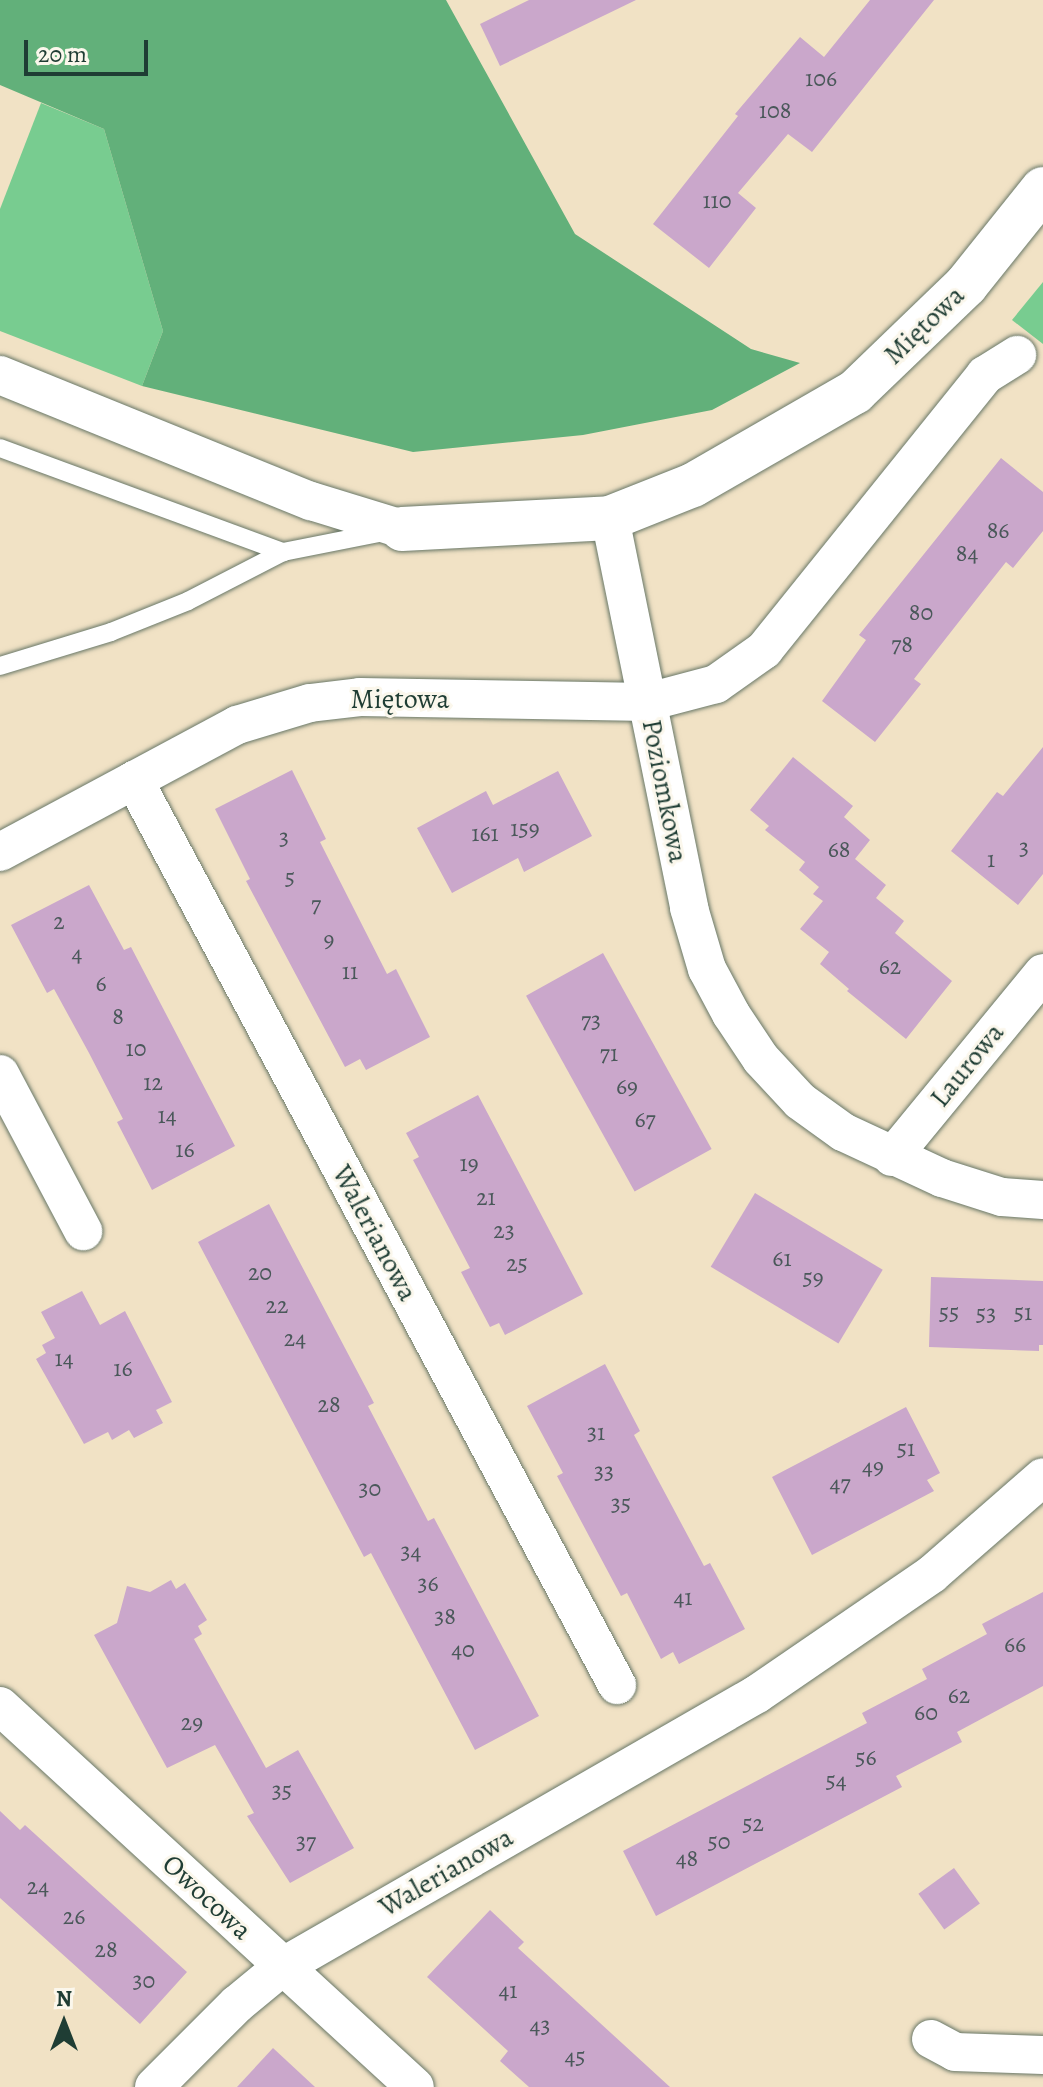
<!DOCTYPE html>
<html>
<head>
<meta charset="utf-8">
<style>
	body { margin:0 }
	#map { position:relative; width:1043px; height:2087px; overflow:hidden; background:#f1e2c5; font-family:Alegreya,serif }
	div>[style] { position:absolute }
	.green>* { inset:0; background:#78cc90 }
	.forest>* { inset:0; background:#62b07a }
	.building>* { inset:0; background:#caa7cb; transform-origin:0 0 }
	.roads { filter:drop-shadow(0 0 2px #687767) drop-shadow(0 0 2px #687767) }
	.lane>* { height:18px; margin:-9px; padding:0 9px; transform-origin:9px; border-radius:9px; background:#fff }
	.street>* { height:38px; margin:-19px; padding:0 19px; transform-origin:19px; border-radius:19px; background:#fff }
	.secondary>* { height:44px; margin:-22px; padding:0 22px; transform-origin:22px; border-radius:22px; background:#fff }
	span { translate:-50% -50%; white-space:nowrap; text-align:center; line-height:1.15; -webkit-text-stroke:6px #fbf7ec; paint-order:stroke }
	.number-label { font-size:24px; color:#4a585a }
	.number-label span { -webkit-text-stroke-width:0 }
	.street-label { font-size:28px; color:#1f3d34 }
	.north { position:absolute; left:24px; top:1983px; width:80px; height:80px; -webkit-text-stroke:6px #fbf7ec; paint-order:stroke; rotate:0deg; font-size:22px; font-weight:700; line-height:32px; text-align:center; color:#1f3d34 }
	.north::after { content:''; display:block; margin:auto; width:28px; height:36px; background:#1f3d34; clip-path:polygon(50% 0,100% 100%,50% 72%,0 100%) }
	.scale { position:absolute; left:24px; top:40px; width:124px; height:36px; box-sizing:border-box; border:4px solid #1f3d34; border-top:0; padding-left:10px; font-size:24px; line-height:28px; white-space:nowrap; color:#1f3d34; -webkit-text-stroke:6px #fbf7ec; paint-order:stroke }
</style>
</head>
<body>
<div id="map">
	<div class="green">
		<i style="clip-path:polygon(41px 103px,104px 129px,163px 331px,142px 386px,0 331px,0 209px)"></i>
		<i style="clip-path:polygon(1043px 282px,1043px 344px,1012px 320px)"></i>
	</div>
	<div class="forest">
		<i style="clip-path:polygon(0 0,446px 0,575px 234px,751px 349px,800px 363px,712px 410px,583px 435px,413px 452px,142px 386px,163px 331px,104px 129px,0 85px)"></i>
	</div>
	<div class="building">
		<i style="clip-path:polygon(529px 0,636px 0,500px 66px,480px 24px)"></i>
		<i style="clip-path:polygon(870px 0,934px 0,812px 152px,788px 134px,738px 193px,756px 208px,709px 268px,653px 224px,738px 116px,735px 114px,800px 37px,824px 57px)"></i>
		<i style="clip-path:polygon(1001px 458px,1043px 492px,1043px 531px,1013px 568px,1006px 562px,983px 591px,914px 679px,921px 684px,875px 742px,822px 701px,866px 640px,859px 635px)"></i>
		<i style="clip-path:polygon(1043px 747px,1043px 874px,1018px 905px,951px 851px,997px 792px,1003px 796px)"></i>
		<i style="clip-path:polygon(793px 757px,853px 806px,844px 817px,870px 840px,855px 859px,886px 885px,876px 898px,904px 921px,895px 933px,952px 981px,906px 1039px,847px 991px,849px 989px,820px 964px,829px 952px,800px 929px,823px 901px,813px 894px,819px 887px,799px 870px,805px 862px,765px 830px,769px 826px,750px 810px)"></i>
		<i style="clip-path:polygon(292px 770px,326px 839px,320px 842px,387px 974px,396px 969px,430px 1037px,366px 1070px,360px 1059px,345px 1067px,246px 881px,250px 879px,215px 809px)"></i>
		<i style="clip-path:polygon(558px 771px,592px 836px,524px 872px,518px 858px,452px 893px,417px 828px,486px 791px,493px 805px)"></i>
		<i style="clip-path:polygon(89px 885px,124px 950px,131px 947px,235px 1146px,152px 1190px,117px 1122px,123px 1119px,89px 1053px,54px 989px,47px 993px,11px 925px)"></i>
		<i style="left:603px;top:953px;width:224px;height:88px;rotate:61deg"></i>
		<i style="clip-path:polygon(478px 1095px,583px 1294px,505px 1335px,499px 1323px,490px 1327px,461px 1272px,470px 1268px,413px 1160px,419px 1157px,406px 1133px)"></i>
		<i style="left:755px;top:1193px;width:149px;height:86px;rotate:31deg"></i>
		<i style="clip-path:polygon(269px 1204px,374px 1403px,368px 1406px,428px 1521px,434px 1518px,539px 1716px,475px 1750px,371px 1553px,364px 1557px,198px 1242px)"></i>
		<i style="clip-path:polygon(931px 1277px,1043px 1281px,1043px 1345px,1039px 1345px,1039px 1351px,929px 1347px)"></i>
		<i style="clip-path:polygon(82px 1291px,100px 1325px,125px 1311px,172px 1402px,156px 1410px,163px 1423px,134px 1438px,129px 1430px,112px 1440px,108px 1432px,84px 1444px,36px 1359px,46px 1353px,42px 1345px,55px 1338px,41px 1312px)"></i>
		<i style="clip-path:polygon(605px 1364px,640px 1431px,634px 1435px,704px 1566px,710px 1563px,745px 1629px,679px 1664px,673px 1652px,661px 1659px,627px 1593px,621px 1596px,557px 1476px,563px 1473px,527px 1406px)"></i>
		<i style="clip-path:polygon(906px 1407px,940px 1473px,927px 1480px,934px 1491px,812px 1555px,772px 1477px)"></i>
		<i style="clip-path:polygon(171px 1580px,176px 1589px,185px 1583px,207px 1620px,198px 1626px,202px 1634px,194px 1639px,266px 1768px,298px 1750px,354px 1848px,290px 1883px,247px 1816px,254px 1813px,215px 1745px,167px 1768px,94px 1635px,117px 1623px,127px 1586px,150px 1592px)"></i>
		<i style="clip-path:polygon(1043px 1592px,1043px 1686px,957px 1732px,962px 1742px,896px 1776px,902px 1787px,656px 1916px,623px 1851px,867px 1723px,862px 1713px,927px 1679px,922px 1669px,987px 1634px,982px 1624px)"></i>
		<i style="clip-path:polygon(0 1811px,20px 1830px,25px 1825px,187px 1972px,140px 2024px,0 1898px)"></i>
		<i style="left:954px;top:1868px;width:44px;height:44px;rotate:54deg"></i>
		<i style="clip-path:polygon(490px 1910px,524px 1942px,518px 1948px,670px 2087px,529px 2087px,500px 2061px,508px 2051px,427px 1977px)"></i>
		<i style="clip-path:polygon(273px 2048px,315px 2087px,237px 2087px)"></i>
	</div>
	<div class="roads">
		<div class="lane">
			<i style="left:0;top:448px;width:302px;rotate:20.2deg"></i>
			<i style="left:0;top:666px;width:116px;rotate:-17deg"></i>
			<i style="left:111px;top:632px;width:83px;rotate:-21.9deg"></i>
			<i style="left:188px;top:601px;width:107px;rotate:-27.3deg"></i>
			<i style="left:283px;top:552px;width:103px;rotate:-11.2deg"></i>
		</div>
		<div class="street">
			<i style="left:0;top:375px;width:336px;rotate:22.1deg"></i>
			<i style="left:311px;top:501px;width:95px;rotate:17.1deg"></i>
			<i style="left:610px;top:518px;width:398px;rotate:78.5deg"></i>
			<i style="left:689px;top:908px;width:64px;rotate:73.6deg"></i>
			<i style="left:707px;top:969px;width:51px;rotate:61.9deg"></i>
			<i style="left:731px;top:1014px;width:54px;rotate:56.3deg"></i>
			<i style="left:761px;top:1059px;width:57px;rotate:47.1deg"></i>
			<i style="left:800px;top:1101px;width:53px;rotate:35.8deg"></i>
			<i style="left:843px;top:1132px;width:109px;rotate:24.9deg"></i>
			<i style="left:942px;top:1178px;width:63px;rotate:17.6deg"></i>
			<i style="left:1002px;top:1197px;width:41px;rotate:4.2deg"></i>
			<i style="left:134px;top:780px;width:1026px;rotate:61.91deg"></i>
			<i style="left:0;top:852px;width:269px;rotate:-28.2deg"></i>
			<i style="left:237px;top:725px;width:76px;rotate:-16.8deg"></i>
			<i style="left:310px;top:703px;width:50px;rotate:-6.8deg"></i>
			<i style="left:360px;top:697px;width:288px;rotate:1deg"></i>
			<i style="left:648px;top:702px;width:70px;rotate:-14.8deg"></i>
			<i style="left:716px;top:684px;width:59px;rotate:-35.3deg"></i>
			<i style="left:764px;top:650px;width:353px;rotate:-51.2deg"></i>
			<i style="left:985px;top:375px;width:38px;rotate:-32deg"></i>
			<i style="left:0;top:1074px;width:178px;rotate:62.1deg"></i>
			<i style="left:892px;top:1157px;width:238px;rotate:-50.6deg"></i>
			<i style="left:0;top:1706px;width:563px;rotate:42.55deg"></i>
			<i style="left:931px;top:2039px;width:27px;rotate:28deg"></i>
			<i style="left:955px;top:2052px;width:88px;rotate:2deg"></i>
			<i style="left:154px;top:2087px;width:117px;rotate:-45deg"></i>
			<i style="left:237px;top:2004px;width:58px;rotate:-39.4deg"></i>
			<i style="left:282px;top:1967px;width:548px;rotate:-29.89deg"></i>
			<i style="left:757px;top:1694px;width:212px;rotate:-34.4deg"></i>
			<i style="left:932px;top:1574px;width:147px;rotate:-41.1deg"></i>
		</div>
		<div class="secondary">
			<i style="left:402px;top:529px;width:208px;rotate:-3deg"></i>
			<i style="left:610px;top:518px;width:89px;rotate:-21.7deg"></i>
			<i style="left:693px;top:485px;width:187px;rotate:-29.9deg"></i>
			<i style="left:855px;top:392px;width:154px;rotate:-43.9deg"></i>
			<i style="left:966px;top:285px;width:123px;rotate:-51.3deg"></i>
		</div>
	</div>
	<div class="number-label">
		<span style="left:821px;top:79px">106</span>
		<span style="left:775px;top:111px">108</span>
		<span style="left:717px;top:201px">110</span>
		<span style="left:998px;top:531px">86</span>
		<span style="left:967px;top:554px">84</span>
		<span style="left:921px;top:613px">80</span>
		<span style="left:902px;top:645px">78</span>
		<span style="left:525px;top:829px">159</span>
		<span style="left:485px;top:834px">161</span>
		<span style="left:284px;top:838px">3</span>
		<span style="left:1024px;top:848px">3</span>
		<span style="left:839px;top:850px">68</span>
		<span style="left:991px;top:860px">1</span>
		<span style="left:290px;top:878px">5</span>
		<span style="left:316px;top:905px">7</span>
		<span style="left:59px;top:922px">2</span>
		<span style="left:329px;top:940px">9</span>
		<span style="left:77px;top:954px">4</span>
		<span style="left:890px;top:967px">62</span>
		<span style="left:350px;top:972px">11</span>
		<span style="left:101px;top:984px">6</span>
		<span style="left:118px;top:1017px">8</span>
		<span style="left:591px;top:1021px">73</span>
		<span style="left:136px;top:1049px">10</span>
		<span style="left:609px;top:1054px">71</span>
		<span style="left:153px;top:1083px">12</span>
		<span style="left:627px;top:1087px">69</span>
		<span style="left:167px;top:1116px">14</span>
		<span style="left:645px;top:1120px">67</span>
		<span style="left:185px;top:1150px">16</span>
		<span style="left:469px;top:1164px">19</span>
		<span style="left:486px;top:1198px">21</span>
		<span style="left:504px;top:1231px">23</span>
		<span style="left:782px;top:1259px">61</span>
		<span style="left:517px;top:1264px">25</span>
		<span style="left:260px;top:1273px">20</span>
		<span style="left:813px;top:1278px">59</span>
		<span style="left:277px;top:1306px">22</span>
		<span style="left:949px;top:1313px">55</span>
		<span style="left:1023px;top:1313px">51</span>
		<span style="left:986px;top:1314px">53</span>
		<span style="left:295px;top:1339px">24</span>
		<span style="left:64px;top:1359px">14</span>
		<span style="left:123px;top:1369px">16</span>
		<span style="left:329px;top:1405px">28</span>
		<span style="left:596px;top:1433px">31</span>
		<span style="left:906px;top:1449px">51</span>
		<span style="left:873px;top:1467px">49</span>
		<span style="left:604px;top:1472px">33</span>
		<span style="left:840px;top:1484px">47</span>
		<span style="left:370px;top:1489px">30</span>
		<span style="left:621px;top:1504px">35</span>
		<span style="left:411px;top:1552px">34</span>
		<span style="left:428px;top:1584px">36</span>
		<span style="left:683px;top:1598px">41</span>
		<span style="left:445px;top:1617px">38</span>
		<span style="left:1015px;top:1645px">66</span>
		<span style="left:463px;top:1650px">40</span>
		<span style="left:959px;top:1696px">62</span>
		<span style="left:926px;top:1713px">60</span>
		<span style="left:192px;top:1723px">29</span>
		<span style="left:866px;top:1758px">56</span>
		<span style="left:836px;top:1781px">54</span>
		<span style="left:282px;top:1791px">35</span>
		<span style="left:753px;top:1824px">52</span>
		<span style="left:306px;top:1842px">37</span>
		<span style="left:719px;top:1842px">50</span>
		<span style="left:687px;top:1859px">48</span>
		<span style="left:38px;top:1887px">24</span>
		<span style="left:74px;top:1917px">26</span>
		<span style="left:106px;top:1950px">28</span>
		<span style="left:144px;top:1981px">30</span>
		<span style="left:508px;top:1991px">41</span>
		<span style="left:540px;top:2026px">43</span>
		<span style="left:575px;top:2057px">45</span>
	</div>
	<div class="street-label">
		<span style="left:924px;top:325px;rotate:-44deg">Miętowa</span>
		<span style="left:400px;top:699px">Miętowa</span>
		<span style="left:665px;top:791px;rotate:79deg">Poziomkowa</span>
		<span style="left:967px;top:1065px;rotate:-51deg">Laurowa</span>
		<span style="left:375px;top:1233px;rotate:62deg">Walerianowa</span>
		<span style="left:446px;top:1872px;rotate:-30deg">Walerianowa</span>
		<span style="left:207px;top:1897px;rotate:43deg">Owocowa</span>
	</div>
	<div class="north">N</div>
	<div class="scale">20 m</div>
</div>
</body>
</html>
